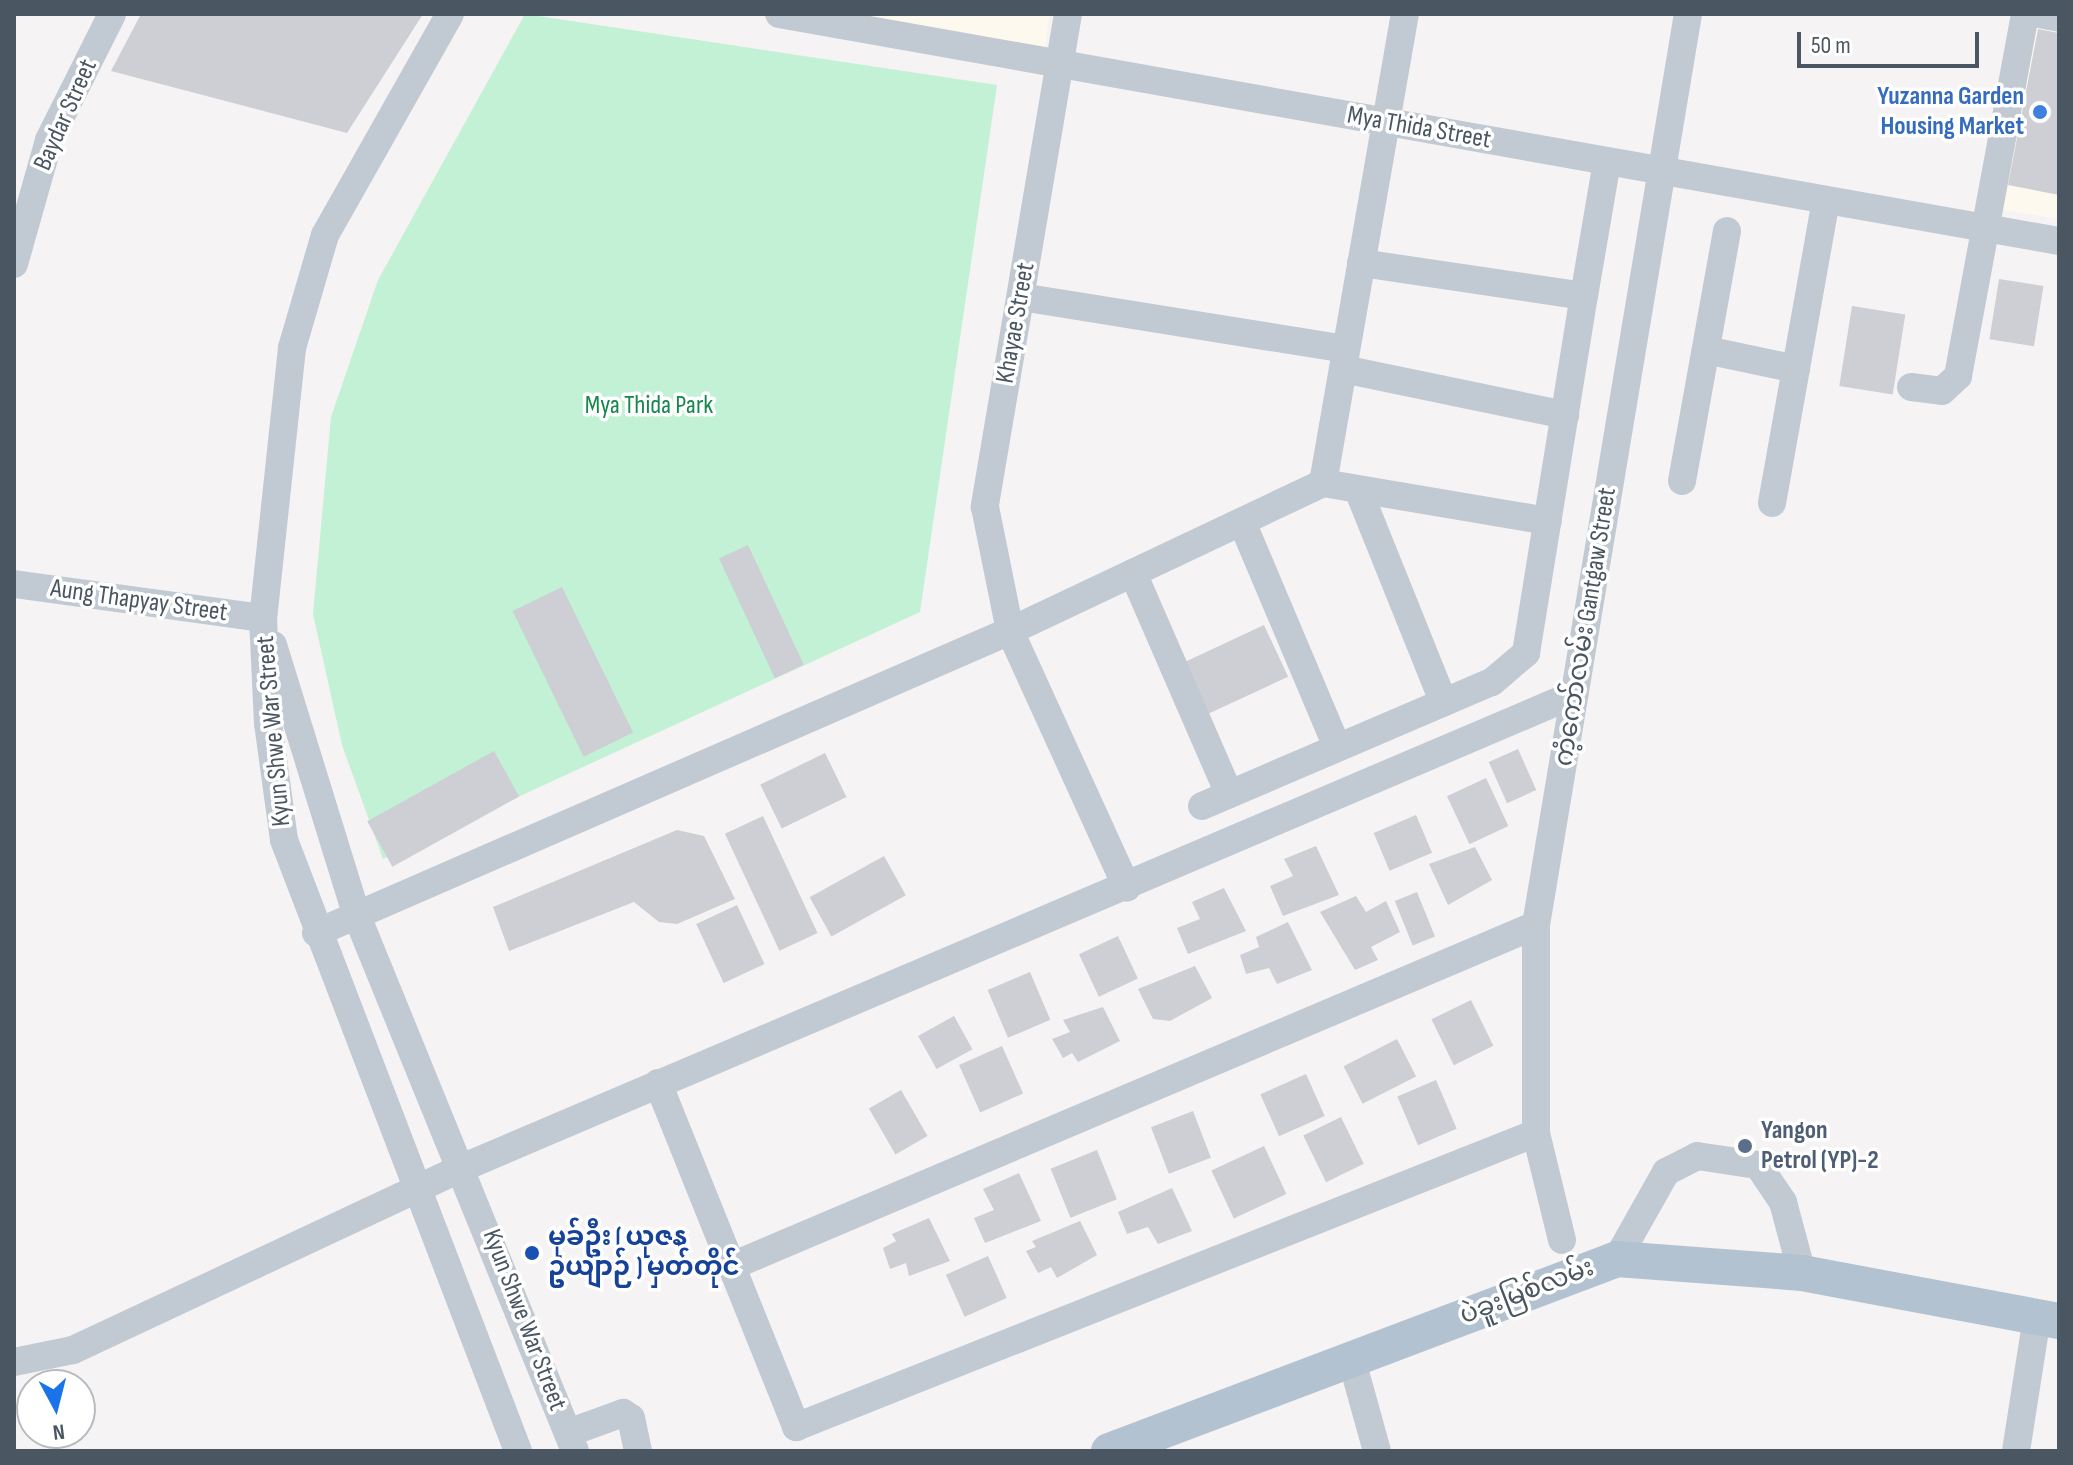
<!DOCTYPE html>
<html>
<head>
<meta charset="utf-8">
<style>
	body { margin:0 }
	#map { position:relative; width:2073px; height:1465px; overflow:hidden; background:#f5f3f3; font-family:"Sofia Sans Condensed","Noto Sans Myanmar",sans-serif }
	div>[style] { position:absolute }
	.commercial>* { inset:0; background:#fdf9ef }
	.green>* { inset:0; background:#c3f1d5 }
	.building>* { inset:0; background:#cdcfd5; transform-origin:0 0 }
	.minor>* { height:28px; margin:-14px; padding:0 14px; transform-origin:14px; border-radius:14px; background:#c1cad2 }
	.major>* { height:36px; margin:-18px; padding:0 18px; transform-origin:18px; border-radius:18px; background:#b3c2d1 }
	.dots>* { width:22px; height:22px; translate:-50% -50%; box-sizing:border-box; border:4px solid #fff; border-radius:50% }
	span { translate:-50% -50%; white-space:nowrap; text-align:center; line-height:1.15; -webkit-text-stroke:7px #fff; paint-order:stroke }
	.shop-label { font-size:26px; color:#366cbe; font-weight:700 }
	.right { translate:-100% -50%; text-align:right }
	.street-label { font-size:26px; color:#4a5661 }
	.park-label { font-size:26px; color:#17864f }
	.service-label { font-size:26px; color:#4e5e75; font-weight:700 }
	.left { translate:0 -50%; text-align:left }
	.transit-label { font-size:26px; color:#164399; font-weight:700 }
	.frame { position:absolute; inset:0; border:16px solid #4a5661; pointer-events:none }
	.north { position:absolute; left:16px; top:1369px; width:80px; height:80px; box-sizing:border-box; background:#fff; border:2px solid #b7bbc0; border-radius:50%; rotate:173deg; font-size:22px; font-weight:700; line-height:32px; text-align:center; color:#4a5661 }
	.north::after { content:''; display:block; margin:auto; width:28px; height:36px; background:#1a73e8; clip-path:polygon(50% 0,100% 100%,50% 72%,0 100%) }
	.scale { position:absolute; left:1797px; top:32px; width:182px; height:36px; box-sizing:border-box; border:4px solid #4a5661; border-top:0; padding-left:10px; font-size:24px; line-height:28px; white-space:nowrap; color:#4a5661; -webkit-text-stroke:6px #fff; paint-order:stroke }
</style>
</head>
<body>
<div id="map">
	<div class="commercial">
		<i style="clip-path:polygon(858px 14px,1037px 14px,1049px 16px,1045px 49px)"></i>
		<i style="clip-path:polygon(2038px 14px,2059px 14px,2059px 219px,2003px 210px)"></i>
	</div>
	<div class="green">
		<i style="clip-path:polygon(525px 14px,997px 85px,920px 612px,383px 859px,342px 745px,313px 614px,331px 417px,378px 280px)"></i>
	</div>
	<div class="building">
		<i style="clip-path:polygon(141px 14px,423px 14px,347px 133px,111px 71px)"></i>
		<i style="clip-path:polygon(2038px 29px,2059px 33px,2059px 195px,2008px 185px)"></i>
		<i style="left:1999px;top:279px;width:45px;height:61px;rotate:9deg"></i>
		<i style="left:1852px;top:306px;width:54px;height:81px;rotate:9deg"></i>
		<i style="left:748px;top:545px;width:132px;height:32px;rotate:65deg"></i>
		<i style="left:562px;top:587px;width:162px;height:55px;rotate:64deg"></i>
		<i style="left:1264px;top:625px;width:57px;height:88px;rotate:65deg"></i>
		<i style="left:1518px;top:749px;width:45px;height:32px;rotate:66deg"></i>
		<i style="left:494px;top:751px;width:52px;height:145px;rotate:61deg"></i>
		<i style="left:825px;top:753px;width:49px;height:72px;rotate:64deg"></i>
		<i style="left:1486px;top:778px;width:53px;height:43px;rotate:65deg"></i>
		<i style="left:1416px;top:815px;width:41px;height:46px;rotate:67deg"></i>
		<i style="left:763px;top:816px;width:129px;height:42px;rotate:65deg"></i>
		<i style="clip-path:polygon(677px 830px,704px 836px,735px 899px,677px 924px,659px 922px,634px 902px,509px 951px,493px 907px)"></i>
		<i style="clip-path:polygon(1316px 846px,1339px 895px,1283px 916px,1270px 886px,1293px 876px,1284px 859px)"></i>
		<i style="clip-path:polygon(1475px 847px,1492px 880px,1448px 905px,1429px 864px)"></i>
		<i style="left:884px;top:856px;width:45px;height:85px;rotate:61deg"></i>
		<i style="clip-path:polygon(1224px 888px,1246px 931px,1188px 954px,1177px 928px,1200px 919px,1192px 902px)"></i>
		<i style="left:1417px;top:892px;width:48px;height:24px;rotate:68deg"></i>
		<i style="clip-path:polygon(1356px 896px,1366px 912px,1386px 901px,1400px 932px,1371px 947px,1378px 960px,1355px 970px,1320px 912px)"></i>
		<i style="left:737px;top:905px;width:65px;height:45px;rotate:65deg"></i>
		<i style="clip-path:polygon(1288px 922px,1312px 970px,1277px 984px,1269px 968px,1246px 974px,1240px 955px,1259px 947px,1256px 937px)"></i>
		<i style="left:1118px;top:936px;width:47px;height:43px;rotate:65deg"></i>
		<i style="clip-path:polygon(1195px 966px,1212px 998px,1170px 1021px,1153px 1019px,1138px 989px)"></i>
		<i style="left:1030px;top:972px;width:52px;height:46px;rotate:67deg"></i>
		<i style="left:1471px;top:1000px;width:51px;height:44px;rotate:64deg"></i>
		<i style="clip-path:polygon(1103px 1007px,1120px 1041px,1078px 1062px,1072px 1053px,1063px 1058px,1052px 1039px,1070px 1032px,1063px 1020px)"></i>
		<i style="left:954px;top:1016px;width:38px;height:41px;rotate:61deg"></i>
		<i style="left:1397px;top:1039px;width:42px;height:60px;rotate:63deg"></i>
		<i style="left:1002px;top:1046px;width:52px;height:47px;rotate:66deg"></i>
		<i style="left:1306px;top:1074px;width:46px;height:50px;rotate:66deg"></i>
		<i style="left:1436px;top:1080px;width:53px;height:42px;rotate:67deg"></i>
		<i style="left:901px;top:1090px;width:53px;height:37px;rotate:60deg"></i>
		<i style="left:1193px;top:1111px;width:50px;height:45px;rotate:69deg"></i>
		<i style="left:1341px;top:1117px;width:52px;height:42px;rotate:64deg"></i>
		<i style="left:1264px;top:1146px;width:53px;height:58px;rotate:65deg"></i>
		<i style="left:1097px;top:1150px;width:53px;height:50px;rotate:68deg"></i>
		<i style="clip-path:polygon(1019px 1173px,1041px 1221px,985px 1243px,974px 1218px,994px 1210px,983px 1189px)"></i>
		<i style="clip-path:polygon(1172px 1188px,1192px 1231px,1158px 1244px,1148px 1227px,1127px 1234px,1118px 1212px)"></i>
		<i style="clip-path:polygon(929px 1218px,950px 1261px,909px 1276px,906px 1263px,890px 1269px,883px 1248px,896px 1241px,892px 1234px)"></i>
		<i style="clip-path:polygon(1080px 1221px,1097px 1255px,1057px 1278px,1051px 1267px,1038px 1273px,1026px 1251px,1036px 1247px,1032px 1241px)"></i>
		<i style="left:988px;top:1256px;width:46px;height:46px;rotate:66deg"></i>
	</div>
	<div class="minor">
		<i style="left:450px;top:14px;width:254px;rotate:119.5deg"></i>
		<i style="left:325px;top:235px;width:118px;rotate:106.3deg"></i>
		<i style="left:292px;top:348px;width:272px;rotate:96.1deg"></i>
		<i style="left:263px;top:618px;width:105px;rotate:87.3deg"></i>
		<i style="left:268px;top:723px;width:118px;rotate:82.2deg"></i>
		<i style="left:284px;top:840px;width:654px;rotate:69.04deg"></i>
		<i style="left:779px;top:14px;width:1300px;rotate:10.06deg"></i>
		<i style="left:1068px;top:14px;width:500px;rotate:99.6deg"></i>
		<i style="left:985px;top:507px;width:126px;rotate:78.6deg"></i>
		<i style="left:1010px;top:631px;width:282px;rotate:65.5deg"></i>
		<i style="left:2039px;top:14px;width:20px;rotate:11deg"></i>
		<i style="left:1361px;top:263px;width:225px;rotate:8.4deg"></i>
		<i style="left:1584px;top:296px;width:136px;rotate:-80.3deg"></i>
		<i style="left:14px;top:264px;width:129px;rotate:-74.2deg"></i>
		<i style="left:49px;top:140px;width:141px;rotate:-63.4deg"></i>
		<i style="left:1021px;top:297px;width:329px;rotate:9.1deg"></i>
		<i style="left:1706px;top:350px;width:92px;rotate:11.9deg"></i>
		<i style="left:1343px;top:369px;width:227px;rotate:11.7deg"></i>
		<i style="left:1911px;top:387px;width:31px;rotate:7deg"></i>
		<i style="left:1942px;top:391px;width:22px;rotate:-43deg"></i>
		<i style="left:1958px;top:376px;width:368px;rotate:-79.5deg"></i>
		<i style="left:1682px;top:481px;width:254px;rotate:-79.8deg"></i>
		<i style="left:1323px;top:483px;width:228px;rotate:9.6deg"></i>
		<i style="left:1359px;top:492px;width:227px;rotate:68.1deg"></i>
		<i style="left:1772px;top:503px;width:307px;rotate:-79.9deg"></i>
		<i style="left:1242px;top:522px;width:244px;rotate:67.1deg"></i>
		<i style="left:1133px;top:573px;width:241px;rotate:66.5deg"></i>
		<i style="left:14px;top:584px;width:251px;rotate:7.8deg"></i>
		<i style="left:273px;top:645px;width:284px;rotate:72.8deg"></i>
		<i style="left:357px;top:916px;width:578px;rotate:67.83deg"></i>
		<i style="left:1202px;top:806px;width:315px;rotate:-23.2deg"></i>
		<i style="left:1492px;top:682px;width:45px;rotate:-40.5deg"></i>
		<i style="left:1526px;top:653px;width:362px;rotate:-80.8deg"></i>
		<i style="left:316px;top:933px;width:757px;rotate:-23.52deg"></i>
		<i style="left:1010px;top:631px;width:346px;rotate:-25.3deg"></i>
		<i style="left:1323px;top:483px;width:476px;rotate:-80.1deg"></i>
		<i style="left:658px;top:1083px;width:371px;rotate:68.1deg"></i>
		<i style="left:796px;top:1427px;width:796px;rotate:-21.67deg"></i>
		<i style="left:1562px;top:1240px;width:110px;rotate:-103.7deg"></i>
		<i style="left:1536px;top:1133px;width:208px;rotate:-90deg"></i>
		<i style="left:1536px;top:925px;width:924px;rotate:-80.53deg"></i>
		<i style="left:1617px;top:1259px;width:100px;rotate:-60.6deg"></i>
		<i style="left:1666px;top:1172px;width:35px;rotate:-27deg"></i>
		<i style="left:1697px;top:1156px;width:62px;rotate:8.4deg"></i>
		<i style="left:1758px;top:1165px;width:45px;rotate:56deg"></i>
		<i style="left:1783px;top:1202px;width:73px;rotate:75deg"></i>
		<i style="left:732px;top:1266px;width:873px;rotate:-22.98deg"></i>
		<i style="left:1352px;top:1361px;width:93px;rotate:74.5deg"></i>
		<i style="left:14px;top:1362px;width:60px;rotate:-11.5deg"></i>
		<i style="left:73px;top:1350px;width:432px;rotate:-25.1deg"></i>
		<i style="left:464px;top:1167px;width:1207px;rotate:-23.06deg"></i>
		<i style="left:568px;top:1433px;width:59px;rotate:-20deg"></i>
		<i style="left:623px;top:1413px;width:9px;rotate:32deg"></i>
		<i style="left:631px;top:1418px;width:34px;rotate:78deg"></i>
		<i style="left:2016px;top:1451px;width:136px;rotate:-81.1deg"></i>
	</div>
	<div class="major">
		<i style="left:1109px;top:1451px;width:543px;rotate:-20.7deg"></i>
		<i style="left:1617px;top:1259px;width:186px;rotate:4.3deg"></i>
		<i style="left:1802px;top:1273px;width:261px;rotate:10.6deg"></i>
	</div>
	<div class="dots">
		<i style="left:2040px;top:112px;background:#3f7fe0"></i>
		<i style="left:1745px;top:1146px;background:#5c6f8a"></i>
		<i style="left:532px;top:1253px;background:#1a4fb4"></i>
	</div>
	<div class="shop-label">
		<span class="right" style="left:2024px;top:112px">Yuzanna Garden<br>Housing Market</span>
	</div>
	<div class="street-label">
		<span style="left:66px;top:115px;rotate:-66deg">Baydar Street</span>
		<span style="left:1419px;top:128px;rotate:10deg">Mya Thida Street</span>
		<span style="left:1016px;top:323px;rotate:-80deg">Khayae Street</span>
		<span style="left:139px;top:601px;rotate:8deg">Aung Thapyay Street</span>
		<span style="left:1586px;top:627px;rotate:-81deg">ကံ့ကော်လမ်း Gantgaw Street</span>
		<span style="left:274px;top:731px;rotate:-95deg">Kyun Shwe War Street</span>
		<span style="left:1527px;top:1292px;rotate:-21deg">ပဲခူးမြစ်လမ်း</span>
		<span style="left:524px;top:1320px;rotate:69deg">Kyun Shwe War Street</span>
	</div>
	<div class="park-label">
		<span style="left:649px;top:406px">Mya Thida Park</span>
	</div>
	<div class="service-label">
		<span class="left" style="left:1761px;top:1146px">Yangon<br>Petrol (YP)-2</span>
	</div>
	<div class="transit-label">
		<span class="left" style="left:548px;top:1253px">မုခ်ဦး ( ယုဇန<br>ဥယျာဉ် ) မှတ်တိုင်</span>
	</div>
	<div class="frame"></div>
	<div class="north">N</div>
	<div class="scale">50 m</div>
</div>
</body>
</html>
